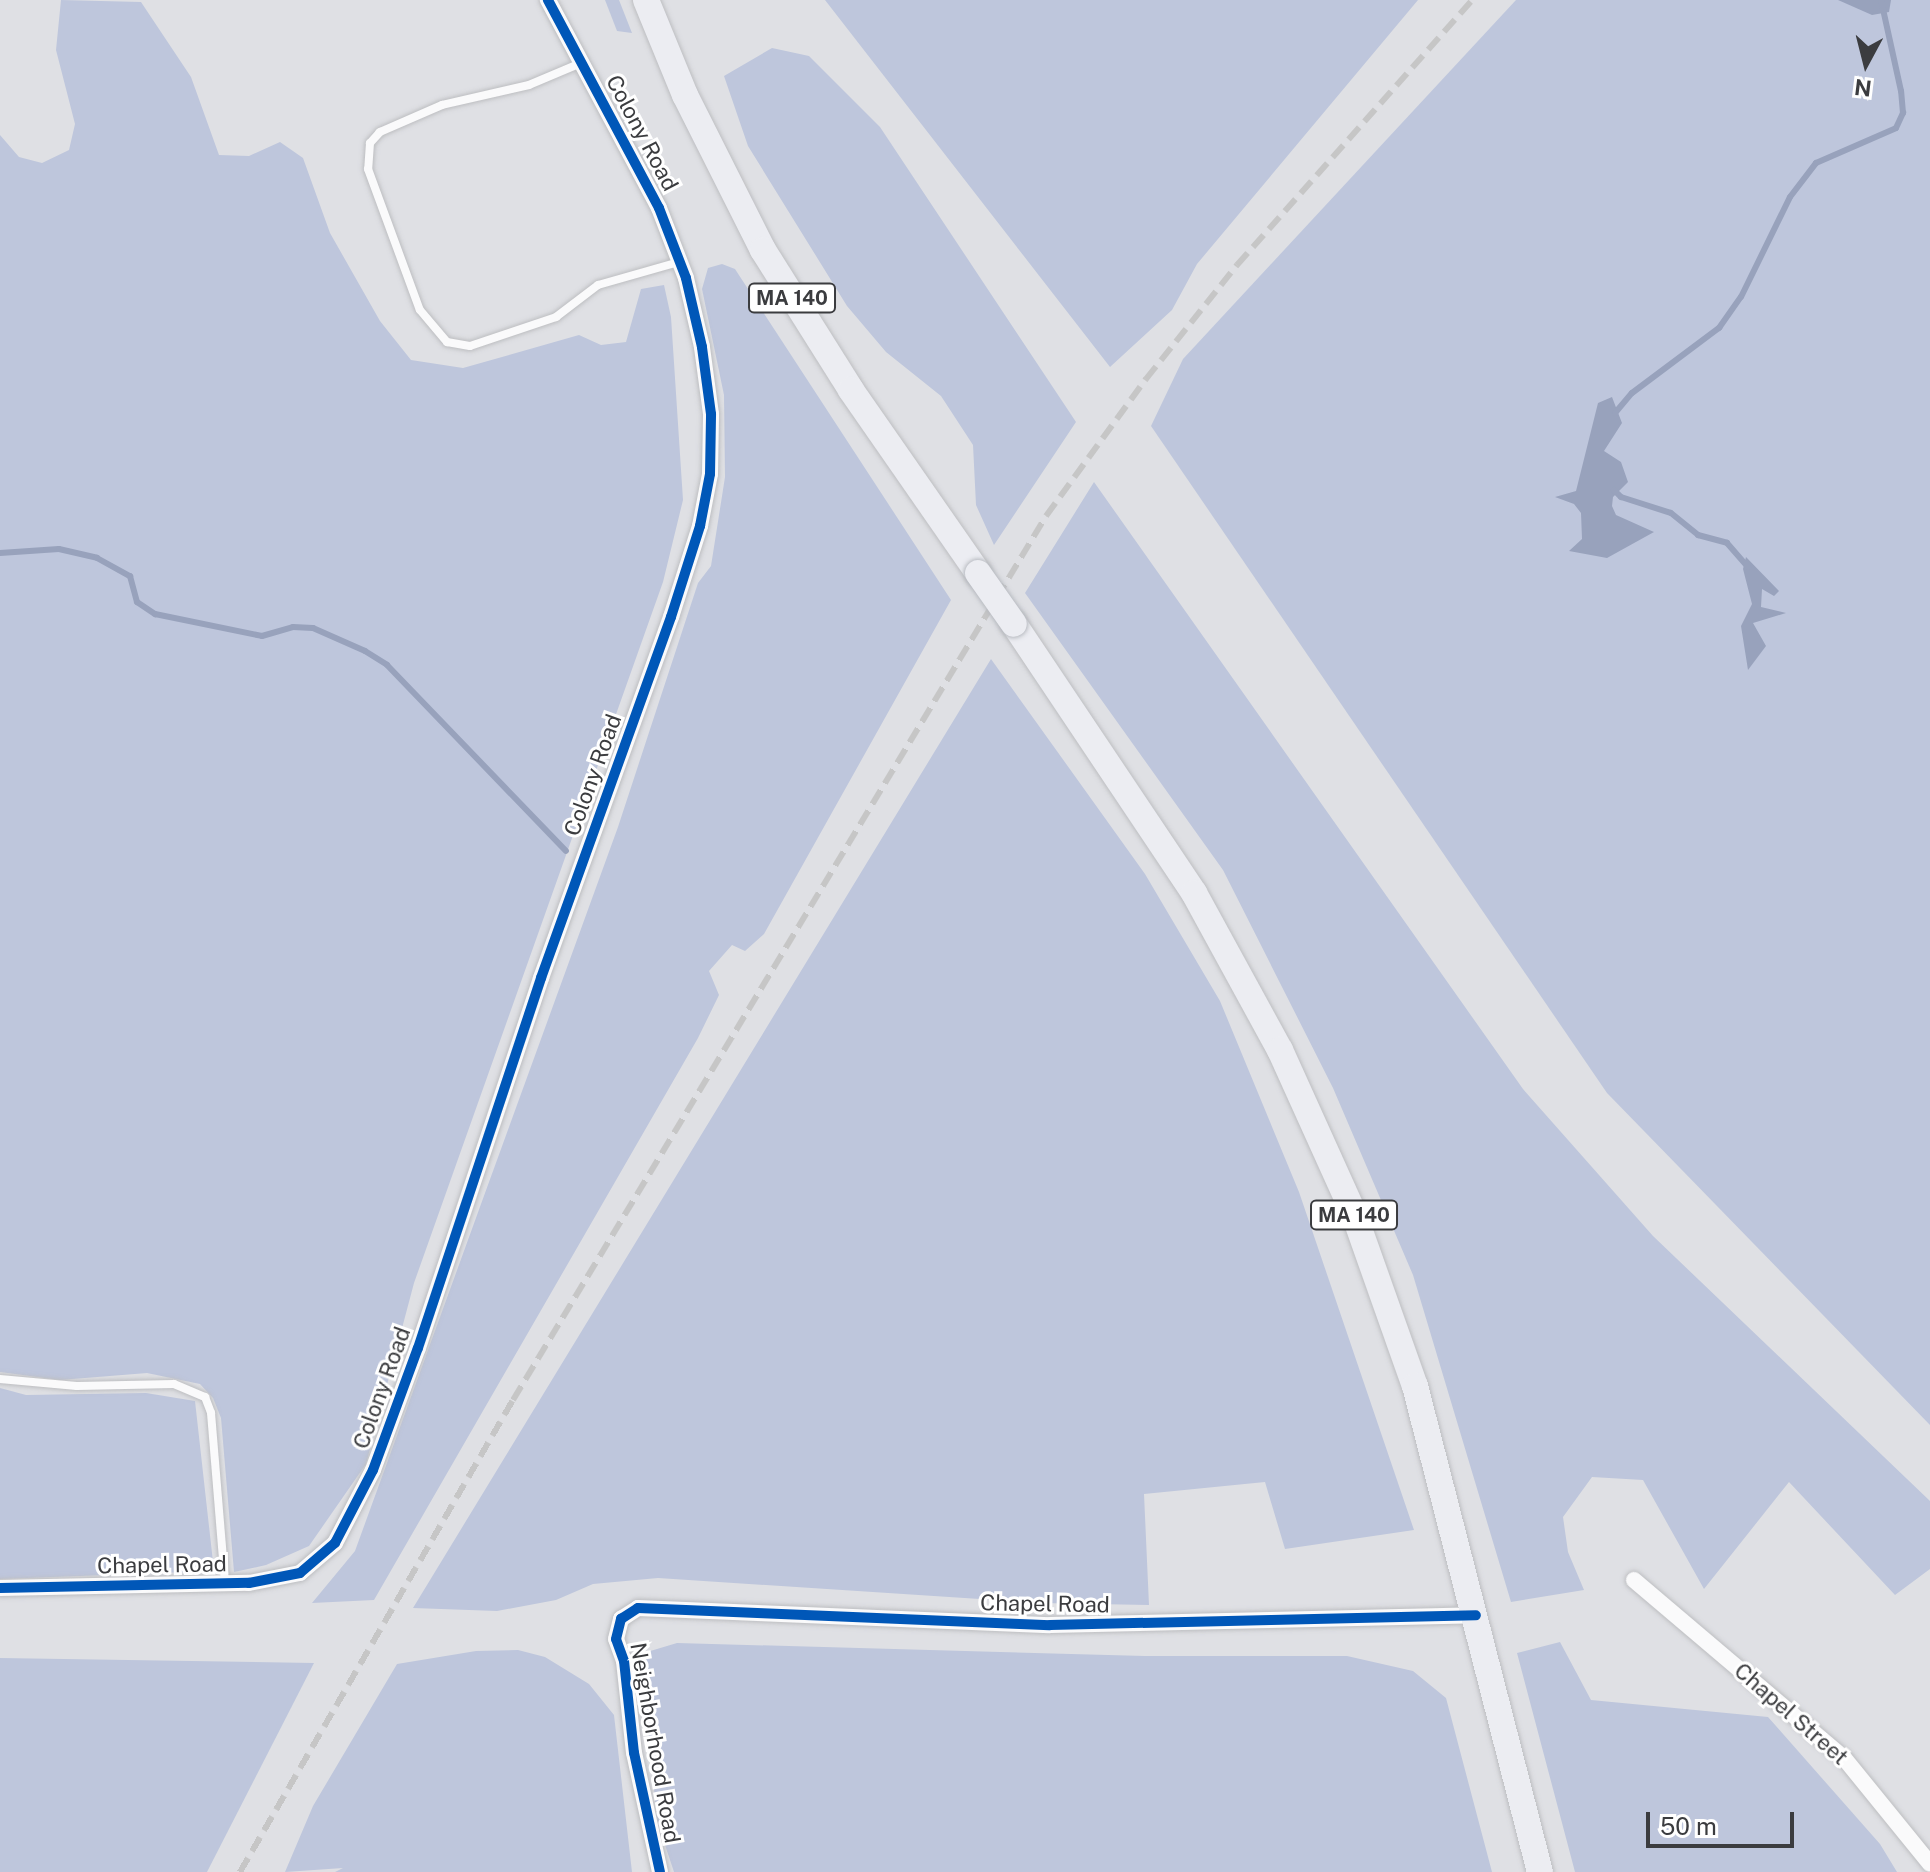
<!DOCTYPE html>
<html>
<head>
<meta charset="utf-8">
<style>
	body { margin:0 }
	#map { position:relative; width:1930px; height:1872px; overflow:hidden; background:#dfe0e4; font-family:"Public Sans",sans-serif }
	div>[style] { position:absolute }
	.green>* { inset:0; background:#bec6dc }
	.water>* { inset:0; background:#98a2bc }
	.stream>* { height:6px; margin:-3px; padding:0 3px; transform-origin:3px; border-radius:3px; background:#98a2bc }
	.roads { filter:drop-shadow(0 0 2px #bdbec1) drop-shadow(0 0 2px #bdbec1) }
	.service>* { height:8px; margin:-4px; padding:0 4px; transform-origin:4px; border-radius:4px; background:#fafafb }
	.minor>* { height:16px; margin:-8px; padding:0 8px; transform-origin:8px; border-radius:8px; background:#fafafb }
	.trunk>* { height:26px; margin:-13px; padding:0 13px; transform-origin:13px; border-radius:13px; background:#ecedf2 }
	.rail>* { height:6px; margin-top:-3px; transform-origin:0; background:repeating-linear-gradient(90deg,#c6c6c6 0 16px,transparent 0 24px) }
	.bridges { filter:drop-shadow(0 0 2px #b8bbc1) drop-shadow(0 0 2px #b8bbc1) }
	.trunk-bridge>* { height:26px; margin:-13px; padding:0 13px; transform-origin:13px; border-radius:13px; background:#ecedf2 }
	.cycleway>* { height:10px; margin:-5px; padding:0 5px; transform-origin:5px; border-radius:5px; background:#0057b8 }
	span { translate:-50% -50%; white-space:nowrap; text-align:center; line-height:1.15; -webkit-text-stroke:6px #fff; paint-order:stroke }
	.shield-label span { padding:2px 6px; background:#fff; border:2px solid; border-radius:6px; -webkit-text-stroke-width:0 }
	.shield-label { font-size:20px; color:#3b3c3f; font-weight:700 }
	.street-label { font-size:22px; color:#3b3c3f }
	.north { position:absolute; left:1826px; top:24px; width:80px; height:80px; -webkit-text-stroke:6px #fff; paint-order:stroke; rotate:187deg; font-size:22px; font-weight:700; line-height:32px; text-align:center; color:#3b3c3f }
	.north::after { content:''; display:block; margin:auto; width:28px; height:36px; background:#3b3c3f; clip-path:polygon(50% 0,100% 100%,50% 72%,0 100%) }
	.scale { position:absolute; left:1646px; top:1812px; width:148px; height:36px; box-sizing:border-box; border:4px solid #3b3c3f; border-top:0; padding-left:10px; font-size:24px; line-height:28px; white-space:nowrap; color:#3b3c3f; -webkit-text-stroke:6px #fff; paint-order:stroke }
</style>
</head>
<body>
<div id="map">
	<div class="green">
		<i style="clip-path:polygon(61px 0,141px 2px,191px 77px,219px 155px,249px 156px,280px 142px,303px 158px,330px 233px,380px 321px,411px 360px,463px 368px,579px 335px,601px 345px,626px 342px,641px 289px,664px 285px,671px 317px,683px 500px,663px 582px,414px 1283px,366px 1464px,309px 1546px,266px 1565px,234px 1572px,221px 1418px,213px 1398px,200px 1384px,147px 1373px,60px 1380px,0 1372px,0 135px,19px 157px,42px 163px,69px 150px,75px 124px,56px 50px)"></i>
		<i style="clip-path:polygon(605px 0,619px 0,632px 33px,617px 31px)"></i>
		<i style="clip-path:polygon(825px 0,1418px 0,1197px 264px,1172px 310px,1110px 367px)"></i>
		<i style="clip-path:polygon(1516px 0,1930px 0,1930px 1425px,1607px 1093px,1151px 426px,1183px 359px)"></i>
		<i style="clip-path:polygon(772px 48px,809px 56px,880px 127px,1076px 422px,994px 545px,976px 505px,973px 445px,941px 396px,886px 352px,847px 306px,748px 146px,724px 76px)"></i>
		<i style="clip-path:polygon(722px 264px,735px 269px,951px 600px,764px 934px,745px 951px,732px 945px,709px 971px,719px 995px,698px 1038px,374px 1600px,312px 1603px,355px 1551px,618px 827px,698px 583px,711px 566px,725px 477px,724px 395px,702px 289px,708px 268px)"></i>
		<i style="clip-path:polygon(1094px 482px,1523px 1089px,1653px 1236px,1930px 1501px,1930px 1569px,1895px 1595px,1789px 1482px,1704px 1589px,1643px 1480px,1592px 1477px,1563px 1517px,1568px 1552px,1584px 1590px,1511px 1602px,1413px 1275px,1333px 1088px,1223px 870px,1025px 593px)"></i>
		<i style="clip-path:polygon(991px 659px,1145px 874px,1220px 1001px,1299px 1192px,1414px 1530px,1285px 1549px,1265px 1482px,1144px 1494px,1149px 1605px,1040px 1603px,658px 1578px,593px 1584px,556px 1600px,497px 1611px,413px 1608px)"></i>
		<i style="clip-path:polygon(0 1388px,26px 1395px,146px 1393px,195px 1401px,214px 1571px,0 1579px)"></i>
		<i style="clip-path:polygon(1560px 1642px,1591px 1700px,1768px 1717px,1880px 1844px,1897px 1872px,1575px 1872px,1517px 1653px)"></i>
		<i style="clip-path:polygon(677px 1643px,1145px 1656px,1347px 1656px,1413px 1671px,1446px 1698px,1492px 1872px,674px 1872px,657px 1821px,643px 1674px,647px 1652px)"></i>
		<i style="clip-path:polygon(518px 1650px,545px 1657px,589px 1684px,614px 1715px,632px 1872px,335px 1872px,343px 1868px,285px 1872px,313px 1806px,397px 1664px,476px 1651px)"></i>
		<i style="clip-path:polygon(0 1658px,314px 1663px,207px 1872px,0 1872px)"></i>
	</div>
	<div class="water">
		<i style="clip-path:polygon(1838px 0,1891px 0,1889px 12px,1872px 15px)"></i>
		<i style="clip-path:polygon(1612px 397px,1622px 423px,1604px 451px,1621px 462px,1628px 482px,1613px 497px,1612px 506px,1616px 515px,1654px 532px,1607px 558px,1569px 551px,1582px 539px,1581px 513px,1574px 504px,1555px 497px,1576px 491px,1598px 403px)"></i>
		<i style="clip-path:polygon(1746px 557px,1779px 591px,1774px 596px,1762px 589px,1761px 607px,1786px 613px,1753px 623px,1766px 646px,1748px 670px,1741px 626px,1752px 604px,1743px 569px)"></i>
	</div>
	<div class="stream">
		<i style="left:1615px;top:413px;width:26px;rotate:-50deg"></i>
		<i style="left:1632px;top:393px;width:109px;rotate:-36.8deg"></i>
		<i style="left:1719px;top:328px;width:38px;rotate:-55deg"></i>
		<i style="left:1741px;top:297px;width:111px;rotate:-63.9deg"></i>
		<i style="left:1790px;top:197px;width:43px;rotate:-52.6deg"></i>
		<i style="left:1816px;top:163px;width:87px;rotate:-23.6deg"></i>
		<i style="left:1896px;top:128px;width:17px;rotate:-65deg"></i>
		<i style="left:1903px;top:113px;width:22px;rotate:-95deg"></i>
		<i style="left:1901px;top:91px;width:93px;rotate:-102.4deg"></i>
		<i style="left:1614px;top:490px;width:10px;rotate:45deg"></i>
		<i style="left:1621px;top:497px;width:52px;rotate:17.7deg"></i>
		<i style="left:1671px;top:513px;width:35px;rotate:39deg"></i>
		<i style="left:1698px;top:535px;width:30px;rotate:15deg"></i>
		<i style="left:1727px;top:543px;width:32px;rotate:49deg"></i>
		<i style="left:0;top:553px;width:59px;rotate:-3.9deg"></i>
		<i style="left:59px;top:549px;width:39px;rotate:13deg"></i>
		<i style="left:97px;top:558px;width:38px;rotate:29deg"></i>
		<i style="left:130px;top:576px;width:27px;rotate:75deg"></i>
		<i style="left:137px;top:602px;width:22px;rotate:34deg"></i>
		<i style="left:155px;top:614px;width:109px;rotate:11.6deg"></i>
		<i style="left:262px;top:636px;width:32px;rotate:-16deg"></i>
		<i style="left:293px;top:627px;width:20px;rotate:3deg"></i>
		<i style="left:313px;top:628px;width:57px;rotate:23.9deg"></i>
		<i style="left:365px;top:651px;width:26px;rotate:32deg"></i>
		<i style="left:387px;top:665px;width:258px;rotate:46.1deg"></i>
	</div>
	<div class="roads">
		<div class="service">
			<i style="left:581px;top:63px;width:56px;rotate:157.1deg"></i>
			<i style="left:529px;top:85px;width:89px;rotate:167.1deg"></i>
			<i style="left:442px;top:105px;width:68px;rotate:156.5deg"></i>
			<i style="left:380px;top:132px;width:15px;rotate:132deg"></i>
			<i style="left:370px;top:143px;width:26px;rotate:94deg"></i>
			<i style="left:368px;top:169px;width:150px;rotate:69.8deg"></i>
			<i style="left:420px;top:310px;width:42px;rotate:49.8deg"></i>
			<i style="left:447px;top:342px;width:23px;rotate:10deg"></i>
			<i style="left:470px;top:346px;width:91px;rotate:-18.6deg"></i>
			<i style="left:556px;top:317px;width:53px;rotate:-37.3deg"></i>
			<i style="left:598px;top:285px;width:84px;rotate:-15.9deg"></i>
			<i style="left:0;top:1379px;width:77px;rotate:5.2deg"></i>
			<i style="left:77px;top:1386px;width:97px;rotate:-1.2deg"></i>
			<i style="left:174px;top:1384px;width:34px;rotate:23deg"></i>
			<i style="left:205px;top:1397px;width:17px;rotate:69deg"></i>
			<i style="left:211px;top:1413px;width:172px;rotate:85.3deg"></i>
		</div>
		<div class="minor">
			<i style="left:1634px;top:1580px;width:275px;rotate:40.3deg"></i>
			<i style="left:1844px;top:1758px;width:136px;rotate:50.9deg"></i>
			<i style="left:0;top:1588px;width:249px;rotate:-1.2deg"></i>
			<i style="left:249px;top:1583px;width:52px;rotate:-11.1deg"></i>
			<i style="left:300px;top:1573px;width:46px;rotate:-40.6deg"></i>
			<i style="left:335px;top:1543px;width:82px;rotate:-62.5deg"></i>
			<i style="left:373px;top:1470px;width:130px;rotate:-69.8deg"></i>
			<i style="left:418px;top:1348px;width:390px;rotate:-71.6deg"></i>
			<i style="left:541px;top:978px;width:384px;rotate:-70.2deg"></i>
			<i style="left:671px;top:617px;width:96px;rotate:-72.3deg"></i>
			<i style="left:700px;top:526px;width:53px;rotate:-79.1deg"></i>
			<i style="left:710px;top:474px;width:60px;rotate:-89deg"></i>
			<i style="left:711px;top:414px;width:68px;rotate:-97.7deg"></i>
			<i style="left:702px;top:347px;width:71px;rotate:-103.1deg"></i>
			<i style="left:686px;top:278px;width:75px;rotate:-111.1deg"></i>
			<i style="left:659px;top:208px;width:236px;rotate:-118.1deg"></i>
			<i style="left:660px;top:1872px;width:122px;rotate:-102.3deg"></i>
			<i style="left:634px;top:1753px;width:93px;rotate:-96.2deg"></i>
			<i style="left:624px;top:1661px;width:23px;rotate:-110deg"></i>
			<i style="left:616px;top:1639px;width:21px;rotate:-76deg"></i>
			<i style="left:621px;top:1619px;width:20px;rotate:-33deg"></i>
			<i style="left:638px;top:1608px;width:412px;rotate:2.4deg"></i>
			<i style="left:1050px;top:1625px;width:426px;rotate:-1.3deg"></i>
		</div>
		<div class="trunk">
			<i style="left:646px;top:0;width:103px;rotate:67.7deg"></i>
			<i style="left:685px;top:95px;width:174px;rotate:63.3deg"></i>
			<i style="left:763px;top:250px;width:165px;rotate:57.8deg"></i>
			<i style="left:851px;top:390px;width:223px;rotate:55.2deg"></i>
			<i style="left:1014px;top:624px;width:324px;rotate:56.2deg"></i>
			<i style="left:1194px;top:893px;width:179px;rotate:61.3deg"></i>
			<i style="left:1280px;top:1050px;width:180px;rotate:65.7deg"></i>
			<i style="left:1354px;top:1214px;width:182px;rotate:70.5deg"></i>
			<i style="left:1415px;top:1386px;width:502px;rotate:75.58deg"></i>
		</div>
	</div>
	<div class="rail">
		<i style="left:240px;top:1872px;width:545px;rotate:-59.96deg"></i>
		<i style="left:513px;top:1400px;width:1032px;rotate:-58.91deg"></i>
		<i style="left:1046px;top:516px;width:170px;rotate:-53.9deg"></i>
		<i style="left:1146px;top:379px;width:146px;rotate:-51.4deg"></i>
		<i style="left:1237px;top:265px;width:354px;rotate:-48.4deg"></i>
	</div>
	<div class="bridges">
		<div class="trunk-bridge">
			<i style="left:978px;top:573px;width:62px;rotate:54.8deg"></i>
		</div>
	</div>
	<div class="cycleway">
		<i style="left:0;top:1588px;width:249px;rotate:-1.2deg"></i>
		<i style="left:249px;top:1583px;width:52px;rotate:-11.1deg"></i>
		<i style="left:300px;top:1573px;width:46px;rotate:-40.6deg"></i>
		<i style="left:335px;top:1543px;width:82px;rotate:-62.5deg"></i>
		<i style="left:373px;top:1470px;width:130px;rotate:-69.8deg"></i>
		<i style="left:418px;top:1348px;width:390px;rotate:-71.6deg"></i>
		<i style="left:541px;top:978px;width:384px;rotate:-70.2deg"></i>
		<i style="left:671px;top:617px;width:96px;rotate:-72.3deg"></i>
		<i style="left:700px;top:526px;width:53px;rotate:-79.1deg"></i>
		<i style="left:710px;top:474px;width:60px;rotate:-89deg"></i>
		<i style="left:711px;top:414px;width:68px;rotate:-97.7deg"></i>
		<i style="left:702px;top:347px;width:71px;rotate:-103.1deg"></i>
		<i style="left:686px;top:278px;width:75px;rotate:-111.1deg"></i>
		<i style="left:659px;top:208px;width:236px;rotate:-118.1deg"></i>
		<i style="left:660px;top:1872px;width:122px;rotate:-102.3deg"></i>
		<i style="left:634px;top:1753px;width:93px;rotate:-96.2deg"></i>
		<i style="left:624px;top:1661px;width:23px;rotate:-110deg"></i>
		<i style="left:616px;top:1639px;width:21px;rotate:-76deg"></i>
		<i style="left:621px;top:1619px;width:20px;rotate:-33deg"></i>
		<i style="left:638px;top:1608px;width:412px;rotate:2.4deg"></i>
		<i style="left:1050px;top:1625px;width:426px;rotate:-1.3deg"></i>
	</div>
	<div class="shield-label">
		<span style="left:792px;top:298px">MA 140</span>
		<span style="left:1354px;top:1215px">MA 140</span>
	</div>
	<div class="street-label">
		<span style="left:642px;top:133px;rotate:62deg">Colony Road</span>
		<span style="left:593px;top:775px;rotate:-70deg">Colony Road</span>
		<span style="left:382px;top:1388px;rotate:-70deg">Colony Road</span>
		<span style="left:162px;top:1565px;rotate:-1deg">Chapel Road</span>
		<span style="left:1045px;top:1604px;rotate:1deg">Chapel Road</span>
		<span style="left:1791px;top:1714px;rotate:41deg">Chapel Street</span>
		<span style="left:655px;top:1743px;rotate:80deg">Neighborhood Road</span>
	</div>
	<div class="north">N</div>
	<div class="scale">50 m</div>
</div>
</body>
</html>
